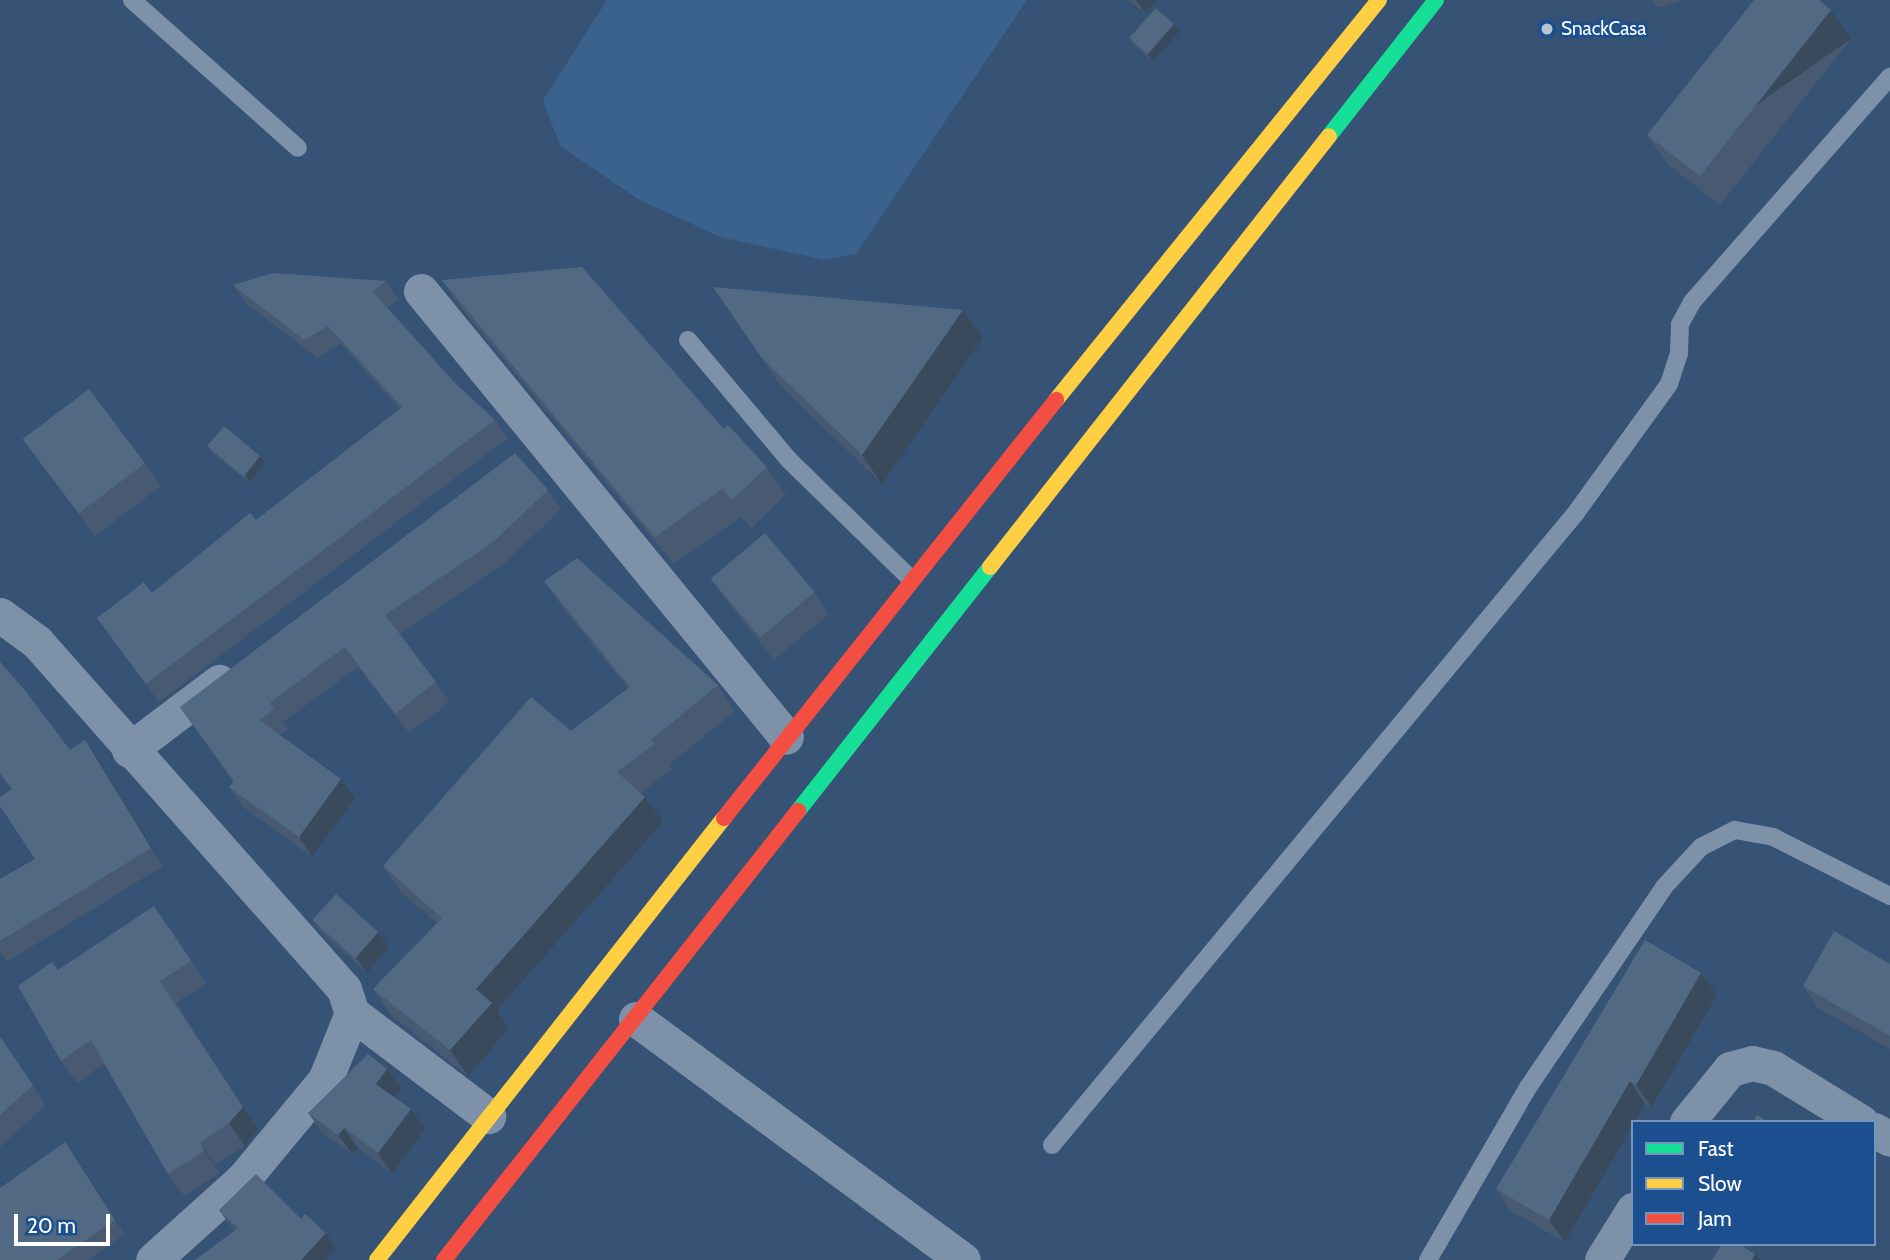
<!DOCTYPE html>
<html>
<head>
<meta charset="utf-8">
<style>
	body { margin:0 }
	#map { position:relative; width:1890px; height:1260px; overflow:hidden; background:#365274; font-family:Cabin,sans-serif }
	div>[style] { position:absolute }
	.water>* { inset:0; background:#3b618d }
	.lane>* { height:18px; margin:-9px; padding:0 9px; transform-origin:9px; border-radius:9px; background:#7d92a8 }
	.street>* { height:35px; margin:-17.5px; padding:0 17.5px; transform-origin:17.5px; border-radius:17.5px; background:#7d92a8 }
	.fast>* { height:16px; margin:-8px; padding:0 8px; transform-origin:8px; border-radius:8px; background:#16e098 }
	.slow>* { height:16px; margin:-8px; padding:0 8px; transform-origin:8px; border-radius:8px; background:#ffcf43 }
	.jam>* { height:16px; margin:-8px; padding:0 8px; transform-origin:8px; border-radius:8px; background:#f24e42 }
	.wall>* { inset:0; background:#475a72 }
	.shaded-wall>* { inset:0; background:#394a5c; transform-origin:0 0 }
	.building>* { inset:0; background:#526984; transform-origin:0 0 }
	.dots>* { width:19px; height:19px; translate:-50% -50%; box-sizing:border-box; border:4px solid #1b4f8f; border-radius:50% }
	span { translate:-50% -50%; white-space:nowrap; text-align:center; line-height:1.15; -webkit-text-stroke:5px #1b4f8f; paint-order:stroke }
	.poi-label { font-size:19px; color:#fff }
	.left { translate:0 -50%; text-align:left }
	.legend { position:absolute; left:1631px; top:1120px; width:245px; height:126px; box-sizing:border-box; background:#1b4f8f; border:2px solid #7695bc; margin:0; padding:9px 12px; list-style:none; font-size:21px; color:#fff }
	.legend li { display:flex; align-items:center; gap:14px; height:35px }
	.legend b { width:35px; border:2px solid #7695bc }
	.scale { position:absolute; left:14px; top:1214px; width:96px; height:32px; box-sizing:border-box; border:4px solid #fff; border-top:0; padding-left:9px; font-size:21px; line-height:24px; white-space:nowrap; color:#fff; -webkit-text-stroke:5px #1b4f8f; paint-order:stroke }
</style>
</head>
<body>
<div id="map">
	<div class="water">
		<i style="clip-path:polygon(607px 0,1027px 0,856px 254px,824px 260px,720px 237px,638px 199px,560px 146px,543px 100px)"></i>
	</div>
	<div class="lane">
		<i style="left:132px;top:0;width:222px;rotate:41.7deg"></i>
		<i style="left:688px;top:340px;width:157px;rotate:49.9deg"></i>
		<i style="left:789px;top:460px;width:170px;rotate:44.3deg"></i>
		<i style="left:1052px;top:1145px;width:820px;rotate:-50.35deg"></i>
		<i style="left:1575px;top:514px;width:160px;rotate:-54.1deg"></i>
		<i style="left:1669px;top:384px;width:33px;rotate:-72deg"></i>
		<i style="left:1679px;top:353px;width:29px;rotate:-88deg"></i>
		<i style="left:1680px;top:324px;width:25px;rotate:-61deg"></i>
		<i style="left:1692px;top:302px;width:300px;rotate:-48.7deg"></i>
		<i style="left:1428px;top:1260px;width:201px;rotate:-59.9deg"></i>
		<i style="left:1529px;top:1086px;width:240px;rotate:-55.8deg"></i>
		<i style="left:1664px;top:887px;width:54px;rotate:-47.2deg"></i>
		<i style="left:1701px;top:847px;width:38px;rotate:-27deg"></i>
		<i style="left:1735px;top:830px;width:39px;rotate:10deg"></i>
		<i style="left:1773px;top:837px;width:131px;rotate:26.8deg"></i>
	</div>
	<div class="street">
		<i style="left:421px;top:291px;width:576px;rotate:50.7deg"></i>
		<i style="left:0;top:615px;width:46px;rotate:36.1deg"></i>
		<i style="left:37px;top:642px;width:463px;rotate:48.5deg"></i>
		<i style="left:344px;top:989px;width:25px;rotate:72deg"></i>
		<i style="left:352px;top:1013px;width:72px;rotate:111.9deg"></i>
		<i style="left:325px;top:1080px;width:129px;rotate:129.6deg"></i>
		<i style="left:243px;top:1179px;width:121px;rotate:138deg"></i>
		<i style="left:129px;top:750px;width:113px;rotate:-37.1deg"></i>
		<i style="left:352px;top:1013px;width:171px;rotate:37.1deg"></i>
		<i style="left:636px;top:1019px;width:406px;rotate:36.4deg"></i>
		<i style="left:1687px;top:1122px;width:68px;rotate:-50.9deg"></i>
		<i style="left:1730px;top:1069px;width:23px;rotate:-15deg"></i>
		<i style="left:1752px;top:1063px;width:22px;rotate:13deg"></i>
		<i style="left:1773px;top:1068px;width:103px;rotate:31.5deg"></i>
		<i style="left:1874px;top:1130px;width:18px;rotate:29deg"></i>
		<i style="left:1602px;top:1260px;width:59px;rotate:-58.2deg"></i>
	</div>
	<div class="fast">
		<i style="left:1329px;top:136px;width:173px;rotate:-51.8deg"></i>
		<i style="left:798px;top:811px;width:310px;rotate:-51.8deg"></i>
	</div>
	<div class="slow">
		<i style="left:1056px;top:400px;width:514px;rotate:-51.08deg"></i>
		<i style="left:990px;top:567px;width:548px;rotate:-51.81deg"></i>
		<i style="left:377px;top:1260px;width:562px;rotate:-51.87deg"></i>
	</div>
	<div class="jam">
		<i style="left:724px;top:818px;width:534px;rotate:-51.54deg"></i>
		<i style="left:444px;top:1260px;width:572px;rotate:-51.75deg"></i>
	</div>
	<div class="wall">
		<i style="clip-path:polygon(1128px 0,1157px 0,1146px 14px)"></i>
		<i style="clip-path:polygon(1652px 0,1684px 0,1657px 8px)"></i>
		<i style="clip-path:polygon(1831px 10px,1851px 39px,1720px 205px,1667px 164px,1647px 135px)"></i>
		<i style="clip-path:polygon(1180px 31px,1153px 62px,1135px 46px,1130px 39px)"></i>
		<i style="clip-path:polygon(442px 280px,724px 429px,767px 467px,786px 495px,751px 528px,741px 517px,674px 564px,461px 308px)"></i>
		<i style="clip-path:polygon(386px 281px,398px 299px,388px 308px,455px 383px,495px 420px,508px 438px,159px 702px,97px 618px,152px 593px,256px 520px,400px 409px,341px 344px,317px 358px,246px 303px,233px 285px)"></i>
		<i style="clip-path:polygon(713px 287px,983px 338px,882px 484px,781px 386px)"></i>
		<i style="clip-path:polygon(23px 440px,145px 463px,161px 486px,95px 536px)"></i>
		<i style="clip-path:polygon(208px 446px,260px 456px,265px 463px,250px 483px,213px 454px)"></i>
		<i style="clip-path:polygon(548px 490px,561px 509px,506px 562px,400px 634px,450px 702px,409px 733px,358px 667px,283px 722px,288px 729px,279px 735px,355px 798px,312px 857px,243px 807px,229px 787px,233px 782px,180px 707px)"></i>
		<i style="clip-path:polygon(710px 578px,814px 592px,829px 614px,774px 660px,726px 600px)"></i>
		<i style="clip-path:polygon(544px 581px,718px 685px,735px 711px,669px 765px,672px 769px,640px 793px,663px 822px,497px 1010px,509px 1028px,468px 1076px,391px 1015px,373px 989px,437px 923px,400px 891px,383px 866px,571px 731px,628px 688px,562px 607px)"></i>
		<i style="clip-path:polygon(0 662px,70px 750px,85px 740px,97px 758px,163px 866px,7px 962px,0 952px,0 879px,35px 859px,11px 789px,0 775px)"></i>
		<i style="clip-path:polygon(313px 920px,389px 947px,367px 973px,324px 935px)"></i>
		<i style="clip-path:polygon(170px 928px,206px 983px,176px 1003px,258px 1129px,245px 1146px,215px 1165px,220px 1173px,184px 1196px,168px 1174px,104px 1064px,77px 1083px,61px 1061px,58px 970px)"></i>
		<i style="clip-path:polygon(1890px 964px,1890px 1049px,1818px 1008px,1803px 986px)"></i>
		<i style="clip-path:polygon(1717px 995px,1652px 1107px,1645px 1104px,1565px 1242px,1511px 1211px,1496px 1189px)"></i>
		<i style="clip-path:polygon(0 1036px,46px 1105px,0 1147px)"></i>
		<i style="clip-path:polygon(387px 1069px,402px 1089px,395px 1098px,425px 1129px,392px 1174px,358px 1148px,353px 1155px,323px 1133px,308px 1113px)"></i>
		<i style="clip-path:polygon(75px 1157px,125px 1234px,88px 1260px,0 1260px)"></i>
		<i style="clip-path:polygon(219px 1210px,301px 1219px,326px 1233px,336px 1248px,235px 1230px,230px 1225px)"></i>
	</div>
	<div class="shaded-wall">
		<i style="clip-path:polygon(1136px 0,1157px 0,1146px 14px)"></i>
		<i style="left:1831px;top:10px;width:35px;height:211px;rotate:55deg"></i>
		<i style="clip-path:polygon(1174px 24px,1180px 31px,1153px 62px,1148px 55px)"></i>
		<i style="clip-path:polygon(963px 310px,983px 338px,882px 484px,862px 455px)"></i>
		<i style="clip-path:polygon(260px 456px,265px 463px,250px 483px,245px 475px)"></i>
		<i style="clip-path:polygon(85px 740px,97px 758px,163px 866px,151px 848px)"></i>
		<i style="clip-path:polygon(341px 779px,355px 798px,312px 857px,299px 837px)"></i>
		<i style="clip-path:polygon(645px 797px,663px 822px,497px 1010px,509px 1028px,468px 1076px,450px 1050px,476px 989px)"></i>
		<i style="clip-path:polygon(378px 932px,389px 947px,367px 973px,356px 958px)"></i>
		<i style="clip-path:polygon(1701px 973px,1717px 995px,1652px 1107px,1636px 1085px)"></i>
		<i style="clip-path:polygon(160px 981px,258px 1129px,245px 1146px,229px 1123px)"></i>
		<i style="clip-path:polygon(387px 1069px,402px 1089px,390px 1104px,376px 1084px)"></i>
		<i style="clip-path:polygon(1630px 1081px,1645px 1104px,1635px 1122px,1633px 1122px,1633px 1125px,1565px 1242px,1549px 1220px)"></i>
		<i style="clip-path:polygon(411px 1109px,425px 1129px,392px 1174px,378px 1153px)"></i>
		<i style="clip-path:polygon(344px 1128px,358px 1148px,353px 1155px,338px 1135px)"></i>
		<i style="clip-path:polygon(65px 1142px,75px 1157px,125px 1234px,115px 1220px)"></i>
		<i style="clip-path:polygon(200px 1143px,215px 1165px,220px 1173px,204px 1151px)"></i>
		<i style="clip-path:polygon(326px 1233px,336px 1248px,326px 1260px,301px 1260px)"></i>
		<i style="clip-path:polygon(1755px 1254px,1760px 1260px,1752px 1260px)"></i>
	</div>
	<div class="building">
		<i style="clip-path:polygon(1754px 0,1819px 0,1831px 10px,1700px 176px,1647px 135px)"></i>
		<i style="left:1156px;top:8px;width:24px;height:40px;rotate:42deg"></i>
		<i style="clip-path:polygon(582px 267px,724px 429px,728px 425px,767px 467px,732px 500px,722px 489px,655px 537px,442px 280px)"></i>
		<i style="clip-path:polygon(273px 273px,386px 281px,373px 292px,455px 383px,495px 420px,146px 684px,97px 618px,144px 582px,152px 593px,250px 513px,256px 520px,402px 407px,328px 326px,304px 340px,233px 285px)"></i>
		<i style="clip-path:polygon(713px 287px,963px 310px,862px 455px,761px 357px)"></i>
		<i style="left:89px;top:389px;width:93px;height:83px;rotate:53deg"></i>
		<i style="left:224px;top:426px;width:47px;height:26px;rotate:40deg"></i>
		<i style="clip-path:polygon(515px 453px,548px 490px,492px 543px,385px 615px,436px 682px,395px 714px,345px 647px,270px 703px,274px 709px,259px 720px,341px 779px,299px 837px,229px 787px,234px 781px,180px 707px)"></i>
		<i style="left:765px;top:533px;width:77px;height:71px;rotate:50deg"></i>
		<i style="clip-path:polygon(577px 558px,718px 685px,651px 740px,654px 744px,617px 772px,645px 797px,476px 989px,492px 1003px,450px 1050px,373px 989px,442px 918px,383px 866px,531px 697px,571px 731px,630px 687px,544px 581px)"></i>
		<i style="clip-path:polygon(0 662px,24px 689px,70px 750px,85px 740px,151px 848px,0 941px,0 879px,35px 859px,0 806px,0 797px,12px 789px,0 773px)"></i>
		<i style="left:336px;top:894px;width:57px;height:35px;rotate:42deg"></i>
		<i style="clip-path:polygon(154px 906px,191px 961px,160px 981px,243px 1107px,229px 1123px,200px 1143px,204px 1151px,168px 1174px,91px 1040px,61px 1061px,18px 986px,52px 962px,58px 970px)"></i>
		<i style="clip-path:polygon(1834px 931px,1890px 964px,1890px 1036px,1803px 986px)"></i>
		<i style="clip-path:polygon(1645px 940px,1701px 973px,1636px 1085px,1630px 1081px,1549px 1220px,1496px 1189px)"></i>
		<i style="clip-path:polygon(0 1037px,33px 1085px,0 1115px)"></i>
		<i style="clip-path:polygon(368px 1054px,387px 1069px,376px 1084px,411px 1109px,378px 1153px,344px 1128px,338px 1135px,308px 1113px)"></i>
		<i style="clip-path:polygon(1757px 1115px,1768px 1122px,1753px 1122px)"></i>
		<i style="clip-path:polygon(65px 1142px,115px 1220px,57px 1260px,0 1260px,0 1188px)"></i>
		<i style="clip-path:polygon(256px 1174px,301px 1219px,305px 1214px,326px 1233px,301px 1260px,195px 1260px,238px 1228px,219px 1210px)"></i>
		<i style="clip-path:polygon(1722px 1244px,1739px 1244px,1755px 1254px,1752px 1260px,1712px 1260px)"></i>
	</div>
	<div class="dots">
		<i style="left:1547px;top:29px;background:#b9c2ce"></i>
	</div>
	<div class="poi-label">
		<span class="left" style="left:1561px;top:29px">SnackCasa</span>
	</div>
	<ul class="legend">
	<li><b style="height:9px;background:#16e098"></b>Fast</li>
	<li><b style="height:9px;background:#ffcf43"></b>Slow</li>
	<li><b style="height:9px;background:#f24e42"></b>Jam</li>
	</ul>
	<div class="scale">20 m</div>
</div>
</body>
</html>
